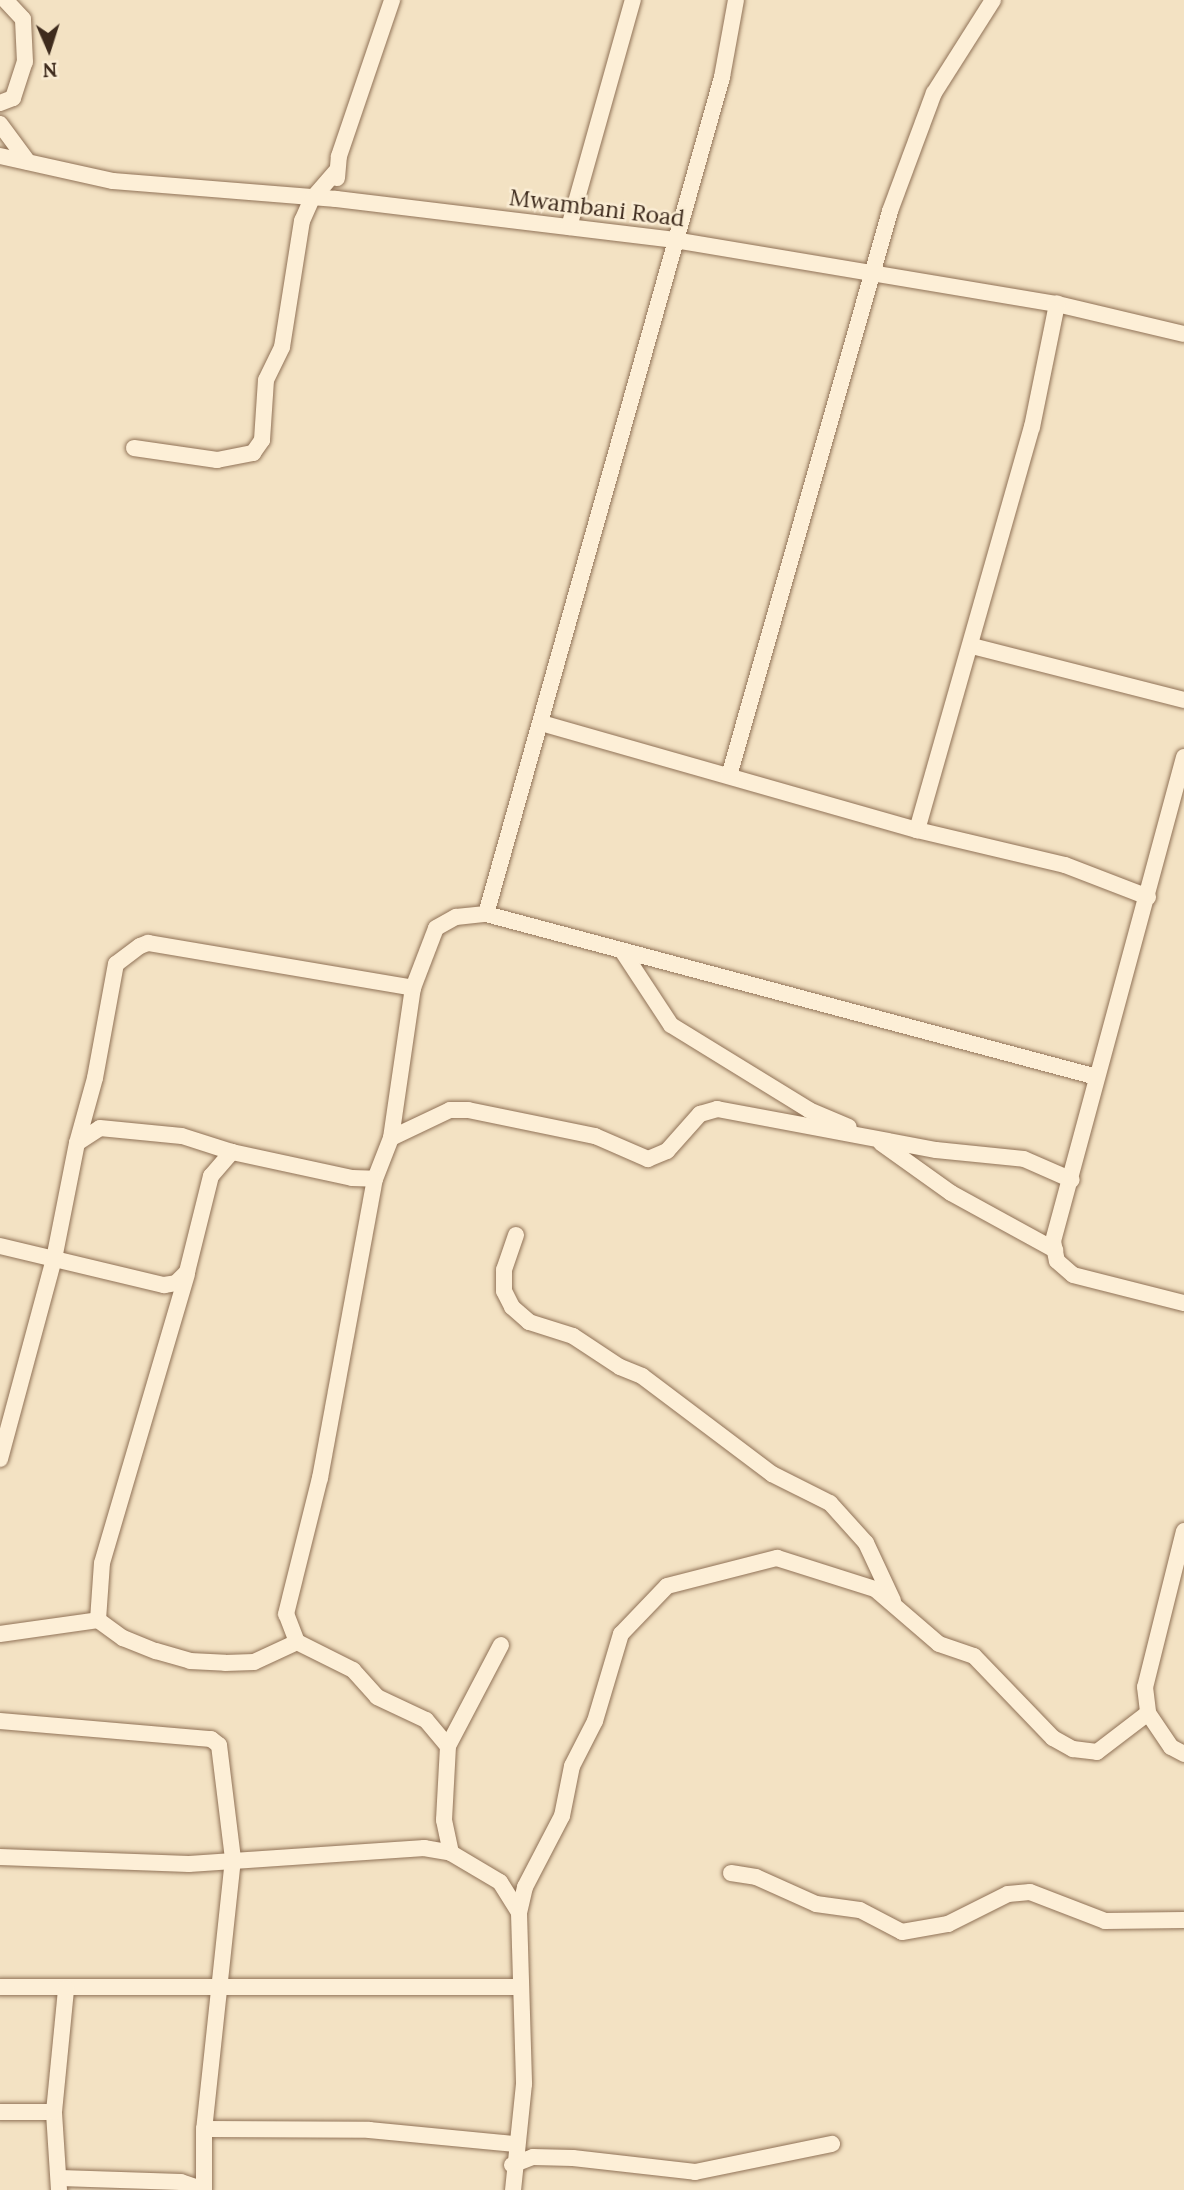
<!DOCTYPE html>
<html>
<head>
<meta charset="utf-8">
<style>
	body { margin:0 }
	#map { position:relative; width:1184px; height:2190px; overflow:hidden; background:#f3e2c3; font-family:Lora,serif }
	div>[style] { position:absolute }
	.roads { filter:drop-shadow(0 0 2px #907257) drop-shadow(0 0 2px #907257) }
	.minor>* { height:16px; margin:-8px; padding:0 8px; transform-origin:8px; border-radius:8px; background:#fdefd7 }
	span { translate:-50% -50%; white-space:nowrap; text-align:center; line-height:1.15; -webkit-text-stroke:5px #faecd3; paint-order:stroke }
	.street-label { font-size:23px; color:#3e2b1d }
	.north { position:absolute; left:14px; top:14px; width:70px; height:70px; -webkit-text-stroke:5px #faecd3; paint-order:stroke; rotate:177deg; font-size:19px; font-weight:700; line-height:28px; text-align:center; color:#3e2b1d }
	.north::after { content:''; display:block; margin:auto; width:24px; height:32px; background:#3e2b1d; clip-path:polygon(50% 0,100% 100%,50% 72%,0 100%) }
</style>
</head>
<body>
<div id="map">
	<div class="roads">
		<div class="minor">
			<i style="left:0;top:103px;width:14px;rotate:-21deg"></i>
			<i style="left:13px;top:98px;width:38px;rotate:-72deg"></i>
			<i style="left:25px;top:62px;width:43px;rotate:-92.7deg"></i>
			<i style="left:23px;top:19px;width:26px;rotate:-133deg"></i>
			<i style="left:0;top:124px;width:47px;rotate:53.6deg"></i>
			<i style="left:0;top:156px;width:116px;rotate:12.5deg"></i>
			<i style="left:113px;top:181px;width:224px;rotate:4.6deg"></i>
			<i style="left:336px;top:199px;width:340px;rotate:6.9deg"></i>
			<i style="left:674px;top:240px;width:388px;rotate:9.5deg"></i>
			<i style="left:1057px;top:304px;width:130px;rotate:13.3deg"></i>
			<i style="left:337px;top:178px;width:22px;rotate:-85deg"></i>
			<i style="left:339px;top:156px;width:165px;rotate:-71.2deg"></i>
			<i style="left:569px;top:227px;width:236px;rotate:-74.3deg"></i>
			<i style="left:134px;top:448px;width:84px;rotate:8.2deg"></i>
			<i style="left:217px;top:460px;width:37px;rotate:-11deg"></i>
			<i style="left:253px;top:453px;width:16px;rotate:-55deg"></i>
			<i style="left:262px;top:440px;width:60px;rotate:-86.2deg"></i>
			<i style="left:266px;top:380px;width:37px;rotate:-64deg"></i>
			<i style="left:282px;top:347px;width:128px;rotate:-81deg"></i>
			<i style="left:302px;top:221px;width:24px;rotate:-66deg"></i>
			<i style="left:312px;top:199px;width:38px;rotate:-49deg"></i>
			<i style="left:972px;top:646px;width:219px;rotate:14.3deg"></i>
			<i style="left:541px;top:723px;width:391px;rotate:15.9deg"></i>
			<i style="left:917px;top:830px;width:152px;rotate:13.3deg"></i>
			<i style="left:1065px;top:865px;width:89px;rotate:21.1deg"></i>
			<i style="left:1184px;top:757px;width:501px;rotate:105.14deg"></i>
			<i style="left:1053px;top:1241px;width:20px;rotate:79deg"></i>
			<i style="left:1057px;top:1261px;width:21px;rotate:41deg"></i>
			<i style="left:1073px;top:1275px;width:114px;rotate:14.2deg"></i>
			<i style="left:729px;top:776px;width:587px;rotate:-74.09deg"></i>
			<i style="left:890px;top:211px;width:126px;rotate:-69.6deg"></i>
			<i style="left:934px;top:93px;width:110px;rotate:-57.6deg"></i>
			<i style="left:917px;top:830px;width:419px;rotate:-74.1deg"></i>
			<i style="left:1032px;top:427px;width:126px;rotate:-78.5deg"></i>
			<i style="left:486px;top:914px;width:870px;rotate:-74.25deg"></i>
			<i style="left:722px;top:77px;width:78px;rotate:-79.7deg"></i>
			<i style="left:623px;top:952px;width:87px;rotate:56.7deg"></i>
			<i style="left:671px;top:1025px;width:162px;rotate:31.6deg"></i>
			<i style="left:809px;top:1110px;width:43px;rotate:23deg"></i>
			<i style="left:391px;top:1138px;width:65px;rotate:-25.4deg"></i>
			<i style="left:450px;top:1110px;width:18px"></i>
			<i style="left:468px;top:1110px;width:130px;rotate:11.6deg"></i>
			<i style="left:595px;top:1136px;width:58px;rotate:23.5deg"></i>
			<i style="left:648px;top:1159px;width:21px;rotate:-23deg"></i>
			<i style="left:667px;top:1151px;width:50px;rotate:-48.3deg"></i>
			<i style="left:700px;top:1114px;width:18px;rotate:-16deg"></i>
			<i style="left:717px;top:1109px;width:223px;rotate:10.6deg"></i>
			<i style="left:936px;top:1150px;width:88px;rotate:5.8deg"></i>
			<i style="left:1024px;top:1159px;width:52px;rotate:23.6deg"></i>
			<i style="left:77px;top:1143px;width:67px;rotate:-74.5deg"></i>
			<i style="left:95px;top:1078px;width:116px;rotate:-79.6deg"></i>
			<i style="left:116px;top:964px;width:30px;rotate:-37deg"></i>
			<i style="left:140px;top:946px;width:9px;rotate:-21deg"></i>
			<i style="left:148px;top:943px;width:269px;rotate:9.6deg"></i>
			<i style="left:881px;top:1143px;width:86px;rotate:35.5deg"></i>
			<i style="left:951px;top:1193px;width:119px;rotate:28.7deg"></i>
			<i style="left:516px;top:1235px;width:37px;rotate:109deg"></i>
			<i style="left:504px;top:1270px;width:21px;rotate:90deg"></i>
			<i style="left:504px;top:1291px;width:18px;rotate:63deg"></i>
			<i style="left:512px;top:1307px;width:23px;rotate:41deg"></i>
			<i style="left:529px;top:1322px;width:46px;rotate:17.7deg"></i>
			<i style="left:573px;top:1336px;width:56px;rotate:33.4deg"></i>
			<i style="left:620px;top:1367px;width:24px;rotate:22deg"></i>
			<i style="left:642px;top:1376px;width:163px;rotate:37deg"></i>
			<i style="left:772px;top:1474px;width:65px;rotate:26.6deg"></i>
			<i style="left:830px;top:1503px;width:54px;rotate:48deg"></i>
			<i style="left:866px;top:1543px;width:64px;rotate:65deg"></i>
			<i style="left:0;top:1246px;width:169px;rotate:13.4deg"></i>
			<i style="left:164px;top:1285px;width:12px;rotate:-9deg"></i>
			<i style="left:176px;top:1283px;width:16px;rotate:-45deg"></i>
			<i style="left:187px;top:1272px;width:99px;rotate:-76deg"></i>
			<i style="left:211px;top:1176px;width:32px;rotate:-49deg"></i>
			<i style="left:232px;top:1152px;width:123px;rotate:12.2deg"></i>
			<i style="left:352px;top:1178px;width:23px;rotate:2deg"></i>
			<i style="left:375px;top:1179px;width:44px;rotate:-68.7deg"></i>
			<i style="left:391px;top:1138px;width:152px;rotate:-81.7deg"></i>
			<i style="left:413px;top:988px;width:64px;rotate:-69deg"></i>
			<i style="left:436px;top:928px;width:23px;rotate:-29deg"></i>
			<i style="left:456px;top:917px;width:30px;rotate:-6deg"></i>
			<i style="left:486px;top:914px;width:632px;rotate:14.94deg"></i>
			<i style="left:0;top:1459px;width:207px;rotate:-74.9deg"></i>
			<i style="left:54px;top:1259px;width:118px;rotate:-78.8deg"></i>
			<i style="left:77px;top:1143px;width:27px;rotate:-33deg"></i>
			<i style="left:100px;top:1128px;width:82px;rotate:5.6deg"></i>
			<i style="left:182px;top:1136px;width:52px;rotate:17.7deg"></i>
			<i style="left:1184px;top:1531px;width:161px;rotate:104deg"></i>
			<i style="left:1145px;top:1687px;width:26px;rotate:83deg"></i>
			<i style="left:1148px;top:1713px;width:41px;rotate:55.9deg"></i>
			<i style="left:1171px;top:1747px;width:15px;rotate:28deg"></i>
			<i style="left:98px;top:1620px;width:57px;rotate:-86deg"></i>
			<i style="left:102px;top:1563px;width:301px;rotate:-73.6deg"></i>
			<i style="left:0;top:1634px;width:99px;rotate:-8.1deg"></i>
			<i style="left:98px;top:1620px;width:31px;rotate:36deg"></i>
			<i style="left:123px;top:1638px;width:35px;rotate:22deg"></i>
			<i style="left:156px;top:1651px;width:35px;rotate:16deg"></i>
			<i style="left:190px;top:1661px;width:35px;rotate:3deg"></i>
			<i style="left:225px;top:1663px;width:29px;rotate:-2deg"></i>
			<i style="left:254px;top:1662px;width:47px;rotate:-24.9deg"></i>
			<i style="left:297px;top:1642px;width:63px;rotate:26.6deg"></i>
			<i style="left:353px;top:1670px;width:36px;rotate:48deg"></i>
			<i style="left:377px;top:1697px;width:54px;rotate:25.1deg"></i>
			<i style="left:426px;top:1720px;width:34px;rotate:50deg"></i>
			<i style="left:297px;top:1642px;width:30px;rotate:-111deg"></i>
			<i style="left:286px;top:1614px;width:140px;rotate:-76deg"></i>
			<i style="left:320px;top:1478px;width:304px;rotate:-79.6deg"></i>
			<i style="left:0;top:1721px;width:212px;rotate:4.9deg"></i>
			<i style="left:211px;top:1739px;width:10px;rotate:37deg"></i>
			<i style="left:219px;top:1745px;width:115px;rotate:83deg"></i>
			<i style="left:233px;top:1859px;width:272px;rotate:96.1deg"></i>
			<i style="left:204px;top:2129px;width:61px;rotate:90deg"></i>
			<i style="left:451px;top:1853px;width:34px;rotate:-102deg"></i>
			<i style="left:444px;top:1820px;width:74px;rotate:-86.9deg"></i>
			<i style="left:448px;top:1746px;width:114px;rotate:-62.3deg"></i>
			<i style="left:0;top:1857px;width:189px;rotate:2.1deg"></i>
			<i style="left:189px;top:1864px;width:236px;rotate:-3.9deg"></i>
			<i style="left:424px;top:1848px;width:27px;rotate:10deg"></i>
			<i style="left:451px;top:1853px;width:57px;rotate:30.6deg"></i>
			<i style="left:500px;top:1882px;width:36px;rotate:58deg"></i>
			<i style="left:519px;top:1913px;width:171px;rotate:88.3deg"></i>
			<i style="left:524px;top:2084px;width:107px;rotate:95.9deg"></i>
			<i style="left:731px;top:1873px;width:25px;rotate:9deg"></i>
			<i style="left:756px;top:1877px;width:66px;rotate:24.2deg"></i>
			<i style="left:816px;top:1904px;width:44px;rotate:7.8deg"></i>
			<i style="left:860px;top:1910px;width:47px;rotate:27.6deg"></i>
			<i style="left:902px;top:1932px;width:47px;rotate:-9.9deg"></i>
			<i style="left:948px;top:1924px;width:67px;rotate:-26.6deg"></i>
			<i style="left:1008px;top:1894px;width:22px;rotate:-5deg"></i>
			<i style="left:1030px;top:1892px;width:80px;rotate:21.1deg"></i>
			<i style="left:1105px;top:1921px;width:79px;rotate:-0.7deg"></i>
			<i style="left:519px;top:1913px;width:27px;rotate:-77deg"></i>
			<i style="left:525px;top:1887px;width:80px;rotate:-62.5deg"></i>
			<i style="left:562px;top:1816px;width:51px;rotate:-78.7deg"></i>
			<i style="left:572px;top:1766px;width:51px;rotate:-62.9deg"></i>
			<i style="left:595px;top:1721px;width:91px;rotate:-73.4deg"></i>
			<i style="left:621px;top:1634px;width:66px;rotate:-46.2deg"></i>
			<i style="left:667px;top:1586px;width:114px;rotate:-14.3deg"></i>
			<i style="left:777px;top:1558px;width:103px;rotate:17.6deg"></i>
			<i style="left:875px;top:1589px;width:84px;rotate:40.7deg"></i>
			<i style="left:939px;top:1644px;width:37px;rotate:19deg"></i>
			<i style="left:974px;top:1656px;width:114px;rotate:46.1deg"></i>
			<i style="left:1053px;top:1738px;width:23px;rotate:29deg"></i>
			<i style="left:1073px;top:1749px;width:24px;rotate:7deg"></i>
			<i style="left:1097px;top:1752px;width:64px;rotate:-37.4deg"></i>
			<i style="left:0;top:1987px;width:519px"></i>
			<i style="left:0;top:2112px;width:54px"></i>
			<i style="left:204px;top:2129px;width:165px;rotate:0.3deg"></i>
			<i style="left:369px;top:2130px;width:147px;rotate:5.5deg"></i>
			<i style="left:512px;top:2165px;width:22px;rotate:-21deg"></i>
			<i style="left:533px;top:2157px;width:40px;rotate:1.4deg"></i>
			<i style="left:573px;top:2158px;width:123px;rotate:6.5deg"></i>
			<i style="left:695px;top:2172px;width:140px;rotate:-11.6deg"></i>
			<i style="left:60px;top:2178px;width:121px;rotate:1.9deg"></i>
			<i style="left:181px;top:2182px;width:24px;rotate:19deg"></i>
			<i style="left:59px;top:2190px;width:78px;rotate:-93.7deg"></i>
			<i style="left:54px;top:2112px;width:124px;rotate:-84.4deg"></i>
		</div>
	</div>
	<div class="street-label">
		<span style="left:597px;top:208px;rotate:7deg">Mwambani Road</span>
	</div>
	<div class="north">N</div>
</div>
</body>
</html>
